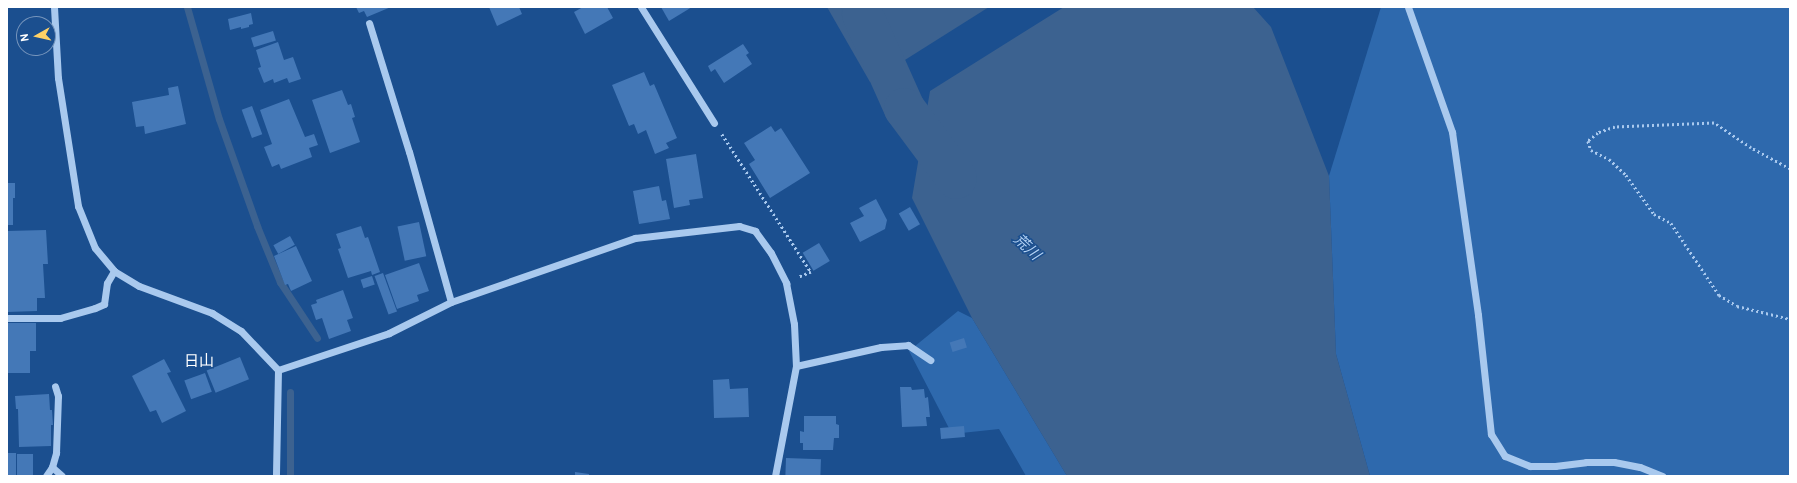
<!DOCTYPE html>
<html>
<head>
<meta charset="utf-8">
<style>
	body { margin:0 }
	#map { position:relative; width:1797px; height:483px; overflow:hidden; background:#1b4f8f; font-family:Overpass,"Noto Sans JP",sans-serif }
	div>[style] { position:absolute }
	.green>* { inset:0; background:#2e69ad }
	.water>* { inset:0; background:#3c6290 }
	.stream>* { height:7px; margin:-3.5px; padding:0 3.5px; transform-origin:3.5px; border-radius:3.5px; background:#3c6290 }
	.river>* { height:41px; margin:-20.5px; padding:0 20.5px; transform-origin:20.5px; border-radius:20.5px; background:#3c6290 }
	.building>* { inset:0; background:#4478b7; transform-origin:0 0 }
	.path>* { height:2.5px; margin-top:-1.25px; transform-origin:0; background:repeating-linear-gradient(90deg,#a9c9ee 0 2px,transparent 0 5px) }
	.minor>* { height:7px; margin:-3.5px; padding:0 3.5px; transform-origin:3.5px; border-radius:3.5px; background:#a9c9ee }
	span { translate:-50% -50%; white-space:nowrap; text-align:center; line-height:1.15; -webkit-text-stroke:3px #1b4f8f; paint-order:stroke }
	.water-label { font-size:15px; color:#b5d3f5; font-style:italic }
	.neighbourhood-label { font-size:15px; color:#fff }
	.frame { position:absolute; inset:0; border:8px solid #fff; pointer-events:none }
	.north { position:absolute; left:16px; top:16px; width:40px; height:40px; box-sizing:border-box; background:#1b4f8f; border:1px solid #7695bc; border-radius:50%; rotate:262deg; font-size:11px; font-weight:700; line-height:16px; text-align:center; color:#fff }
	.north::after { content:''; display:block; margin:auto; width:14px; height:18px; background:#ffd166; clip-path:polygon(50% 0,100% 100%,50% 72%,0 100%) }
</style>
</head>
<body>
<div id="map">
	<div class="green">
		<i style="clip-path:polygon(1381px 7px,1790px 7px,1790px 476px,1370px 476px,1336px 354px,1329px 176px)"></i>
		<i style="clip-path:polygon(958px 311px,972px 318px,1067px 476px,1026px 476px,999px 429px,952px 434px,909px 351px)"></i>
	</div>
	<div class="water">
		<i style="clip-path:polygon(827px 7px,989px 7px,870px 82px)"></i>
		<i style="clip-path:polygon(1064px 7px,1253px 7px,1271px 27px,1329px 176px,1336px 354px,1370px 476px,1067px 476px,972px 318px,912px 198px,930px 91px)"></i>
	</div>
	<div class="stream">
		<i style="left:187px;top:7px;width:116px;rotate:74.1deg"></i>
		<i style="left:219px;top:119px;width:114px;rotate:70.4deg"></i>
		<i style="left:257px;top:226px;width:61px;rotate:67.7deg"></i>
		<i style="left:280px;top:282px;width:67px;rotate:56.5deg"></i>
		<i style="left:290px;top:392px;width:84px;rotate:90deg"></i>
	</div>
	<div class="river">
		<i style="left:861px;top:7px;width:7px;rotate:82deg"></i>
		<i style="left:862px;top:14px;width:103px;rotate:65.9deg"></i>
		<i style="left:904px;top:108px;width:87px;rotate:53.4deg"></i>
	</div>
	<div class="building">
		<i style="clip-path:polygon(356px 7px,391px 7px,367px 17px,364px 11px,359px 13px)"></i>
		<i style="clip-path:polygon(489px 7px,519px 7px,522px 14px,497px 26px)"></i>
		<i style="clip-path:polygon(583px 7px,607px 7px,613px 18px,585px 34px,574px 12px)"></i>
		<i style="clip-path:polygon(661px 7px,692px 7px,669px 21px)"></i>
		<i style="clip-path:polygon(251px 13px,253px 24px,249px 25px,249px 27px,241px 29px,241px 27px,230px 30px,228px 19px)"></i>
		<i style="left:273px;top:31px;width:10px;height:23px;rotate:73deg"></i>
		<i style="clip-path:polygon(278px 42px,284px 60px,293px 57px,301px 79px,289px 83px,287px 78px,274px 83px,273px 79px,264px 83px,258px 68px,261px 67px,256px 50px)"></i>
		<i style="clip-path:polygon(743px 44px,749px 53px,746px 55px,752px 64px,724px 83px,715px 69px,711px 72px,708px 66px)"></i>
		<i style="clip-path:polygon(644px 72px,650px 86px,654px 84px,677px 138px,666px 143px,669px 148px,655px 154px,646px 130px,638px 134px,634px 124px,629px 126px,612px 85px)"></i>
		<i style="clip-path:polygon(178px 86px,186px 124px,145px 134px,144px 126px,136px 127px,132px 102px,169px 95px,168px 88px)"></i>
		<i style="clip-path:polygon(342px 90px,348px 105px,351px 104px,355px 117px,352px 118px,360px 142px,330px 153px,312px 100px)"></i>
		<i style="clip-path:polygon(289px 99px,305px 137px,314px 134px,318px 145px,309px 148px,312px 157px,281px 169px,279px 164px,272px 167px,264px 147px,272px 144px,260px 110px)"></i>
		<i style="left:252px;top:106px;width:30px;height:11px;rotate:70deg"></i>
		<i style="clip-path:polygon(771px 126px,775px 132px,781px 128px,810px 173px,770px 198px,749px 164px,755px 160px,744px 143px)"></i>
		<i style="clip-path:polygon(696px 154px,703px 198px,689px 200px,690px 205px,674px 208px,666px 159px)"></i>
		<i style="clip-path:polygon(7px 183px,15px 183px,15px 198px,13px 198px,13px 225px,7px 225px)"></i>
		<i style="clip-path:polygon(659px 186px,662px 201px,666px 200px,670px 219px,639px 224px,633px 191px)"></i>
		<i style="clip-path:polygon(876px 199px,887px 220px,885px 229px,860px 242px,850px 223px,864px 216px,859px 208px)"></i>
		<i style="left:910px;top:207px;width:20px;height:13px;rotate:60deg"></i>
		<i style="left:419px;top:222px;width:35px;height:22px;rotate:78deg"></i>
		<i style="clip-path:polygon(361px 226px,365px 238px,368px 237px,380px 272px,372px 275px,371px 271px,348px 278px,338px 249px,341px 248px,336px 234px)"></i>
		<i style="clip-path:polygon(46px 230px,48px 264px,43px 264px,45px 298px,37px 298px,37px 311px,7px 312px,7px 231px)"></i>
		<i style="left:290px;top:236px;width:10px;height:19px;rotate:61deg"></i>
		<i style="left:819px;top:243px;width:21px;height:19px;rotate:59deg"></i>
		<i style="clip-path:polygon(296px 246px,312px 281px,291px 291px,288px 284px,285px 285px,274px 256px)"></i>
		<i style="clip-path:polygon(419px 263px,429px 291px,417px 295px,419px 301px,397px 309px,385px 275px)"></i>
		<i style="left:383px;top:273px;width:41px;height:9px;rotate:70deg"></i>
		<i style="left:372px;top:276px;width:9px;height:12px;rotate:72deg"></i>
		<i style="clip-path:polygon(343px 290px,353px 318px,347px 320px,351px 331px,329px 339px,322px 318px,316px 320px,311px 305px,317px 303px,316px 300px)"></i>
		<i style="clip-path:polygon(7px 323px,36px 323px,36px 351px,30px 351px,30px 373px,7px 373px)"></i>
		<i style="left:964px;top:338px;width:10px;height:15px;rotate:73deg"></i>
		<i style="left:240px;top:357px;width:24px;height:36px;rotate:68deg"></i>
		<i style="clip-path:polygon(164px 359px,171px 372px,167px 373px,186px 411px,162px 423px,156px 410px,150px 412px,132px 376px)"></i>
		<i style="left:205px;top:373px;width:20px;height:22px;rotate:70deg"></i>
		<i style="clip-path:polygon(729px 379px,730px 389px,748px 388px,749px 417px,714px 418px,713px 380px)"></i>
		<i style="clip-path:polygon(900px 387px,911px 387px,912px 390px,924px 389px,925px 398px,928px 397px,930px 417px,926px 417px,927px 426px,902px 427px)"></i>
		<i style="clip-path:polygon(49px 394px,50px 410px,52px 410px,53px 425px,51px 425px,51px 446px,19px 447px,18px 409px,16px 409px,15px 396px)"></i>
		<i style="clip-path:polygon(804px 416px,836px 416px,836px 424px,839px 425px,839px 438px,834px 438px,833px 450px,803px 450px,803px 443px,800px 443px,800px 431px,804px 432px)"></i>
		<i style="left:964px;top:426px;width:11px;height:24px;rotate:85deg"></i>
		<i style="left:7px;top:453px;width:9px;height:23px"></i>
		<i style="left:33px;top:454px;width:21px;height:16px;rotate:90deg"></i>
		<i style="left:786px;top:458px;width:35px;height:18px;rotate:2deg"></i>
		<i style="clip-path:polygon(575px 472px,589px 474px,589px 476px,575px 476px)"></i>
	</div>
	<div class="path">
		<i style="left:722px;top:134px;width:164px;rotate:57.2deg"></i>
		<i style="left:811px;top:272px;width:13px;rotate:157deg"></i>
		<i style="left:1790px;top:169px;width:44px;rotate:-151.7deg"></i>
		<i style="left:1751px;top:148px;width:45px;rotate:-146deg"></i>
		<i style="left:1714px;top:123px;width:99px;rotate:177.7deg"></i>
		<i style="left:1615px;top:127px;width:18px;rotate:161deg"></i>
		<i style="left:1598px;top:133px;width:13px;rotate:141deg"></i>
		<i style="left:1588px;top:141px;width:9px;rotate:72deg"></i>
		<i style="left:1591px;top:150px;width:20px;rotate:27deg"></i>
		<i style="left:1609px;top:159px;width:23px;rotate:43deg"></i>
		<i style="left:1626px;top:175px;width:48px;rotate:54.3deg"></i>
		<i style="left:1654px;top:214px;width:19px;rotate:28deg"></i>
		<i style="left:1671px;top:223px;width:87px;rotate:56.3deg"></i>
		<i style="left:1719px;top:295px;width:21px;rotate:31deg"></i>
		<i style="left:1737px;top:306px;width:55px;rotate:13.8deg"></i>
	</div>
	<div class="minor">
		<i style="left:54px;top:7px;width:71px;rotate:86.8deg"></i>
		<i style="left:58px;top:78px;width:130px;rotate:81.1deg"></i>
		<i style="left:78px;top:206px;width:45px;rotate:68deg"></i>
		<i style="left:95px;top:248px;width:30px;rotate:50deg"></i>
		<i style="left:114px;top:271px;width:29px;rotate:31deg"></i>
		<i style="left:139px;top:286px;width:78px;rotate:20.3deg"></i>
		<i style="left:212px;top:313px;width:34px;rotate:32deg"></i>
		<i style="left:241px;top:331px;width:54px;rotate:46.5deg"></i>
		<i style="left:278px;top:370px;width:106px;rotate:91.1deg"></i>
		<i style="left:641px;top:7px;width:137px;rotate:57.8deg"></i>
		<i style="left:1408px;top:7px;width:133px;rotate:70.6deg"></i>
		<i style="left:1452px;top:132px;width:185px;rotate:81.9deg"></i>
		<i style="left:1478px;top:315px;width:120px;rotate:83.8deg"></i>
		<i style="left:1491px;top:434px;width:26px;rotate:58deg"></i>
		<i style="left:1505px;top:456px;width:27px;rotate:22deg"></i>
		<i style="left:1530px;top:466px;width:25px"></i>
		<i style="left:1555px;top:466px;width:31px;rotate:-7deg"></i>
		<i style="left:1586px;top:462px;width:28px"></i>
		<i style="left:1614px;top:462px;width:26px;rotate:11deg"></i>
		<i style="left:1640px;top:467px;width:24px;rotate:22deg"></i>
		<i style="left:451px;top:302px;width:195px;rotate:-19.2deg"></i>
		<i style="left:635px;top:238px;width:105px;rotate:-6.6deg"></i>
		<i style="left:739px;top:226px;width:17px;rotate:17deg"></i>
		<i style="left:755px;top:231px;width:27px;rotate:54deg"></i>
		<i style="left:771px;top:253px;width:34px;rotate:63deg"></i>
		<i style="left:786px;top:283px;width:42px;rotate:79deg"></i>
		<i style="left:794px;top:324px;width:42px;rotate:87.3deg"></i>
		<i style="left:796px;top:366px;width:112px;rotate:100.8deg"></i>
		<i style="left:7px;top:318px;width:53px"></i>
		<i style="left:60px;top:318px;width:36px;rotate:-16deg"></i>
		<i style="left:95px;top:308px;width:10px;rotate:-24deg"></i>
		<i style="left:104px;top:304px;width:21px;rotate:-82deg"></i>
		<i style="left:107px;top:283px;width:14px;rotate:-60deg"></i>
		<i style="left:796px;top:366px;width:87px;rotate:-12.6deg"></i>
		<i style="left:881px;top:347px;width:27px;rotate:-4deg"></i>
		<i style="left:908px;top:345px;width:27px;rotate:34deg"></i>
		<i style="left:278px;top:370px;width:117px;rotate:-18.4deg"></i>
		<i style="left:389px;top:333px;width:69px;rotate:-26.6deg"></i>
		<i style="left:451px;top:302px;width:156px;rotate:-105.6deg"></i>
		<i style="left:409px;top:152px;width:135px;rotate:-107.2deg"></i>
		<i style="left:52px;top:467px;width:13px;rotate:42deg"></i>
		<i style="left:46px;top:476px;width:11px;rotate:-56deg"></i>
		<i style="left:52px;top:467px;width:15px;rotate:-74deg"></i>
		<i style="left:56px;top:453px;width:57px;rotate:-88deg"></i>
		<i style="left:58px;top:396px;width:10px;rotate:-107deg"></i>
	</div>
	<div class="water-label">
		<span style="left:1026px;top:248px;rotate:43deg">荒川</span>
	</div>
	<div class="neighbourhood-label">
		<span style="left:199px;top:363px">日山</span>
	</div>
	<div class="frame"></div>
	<div class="north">N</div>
</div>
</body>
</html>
